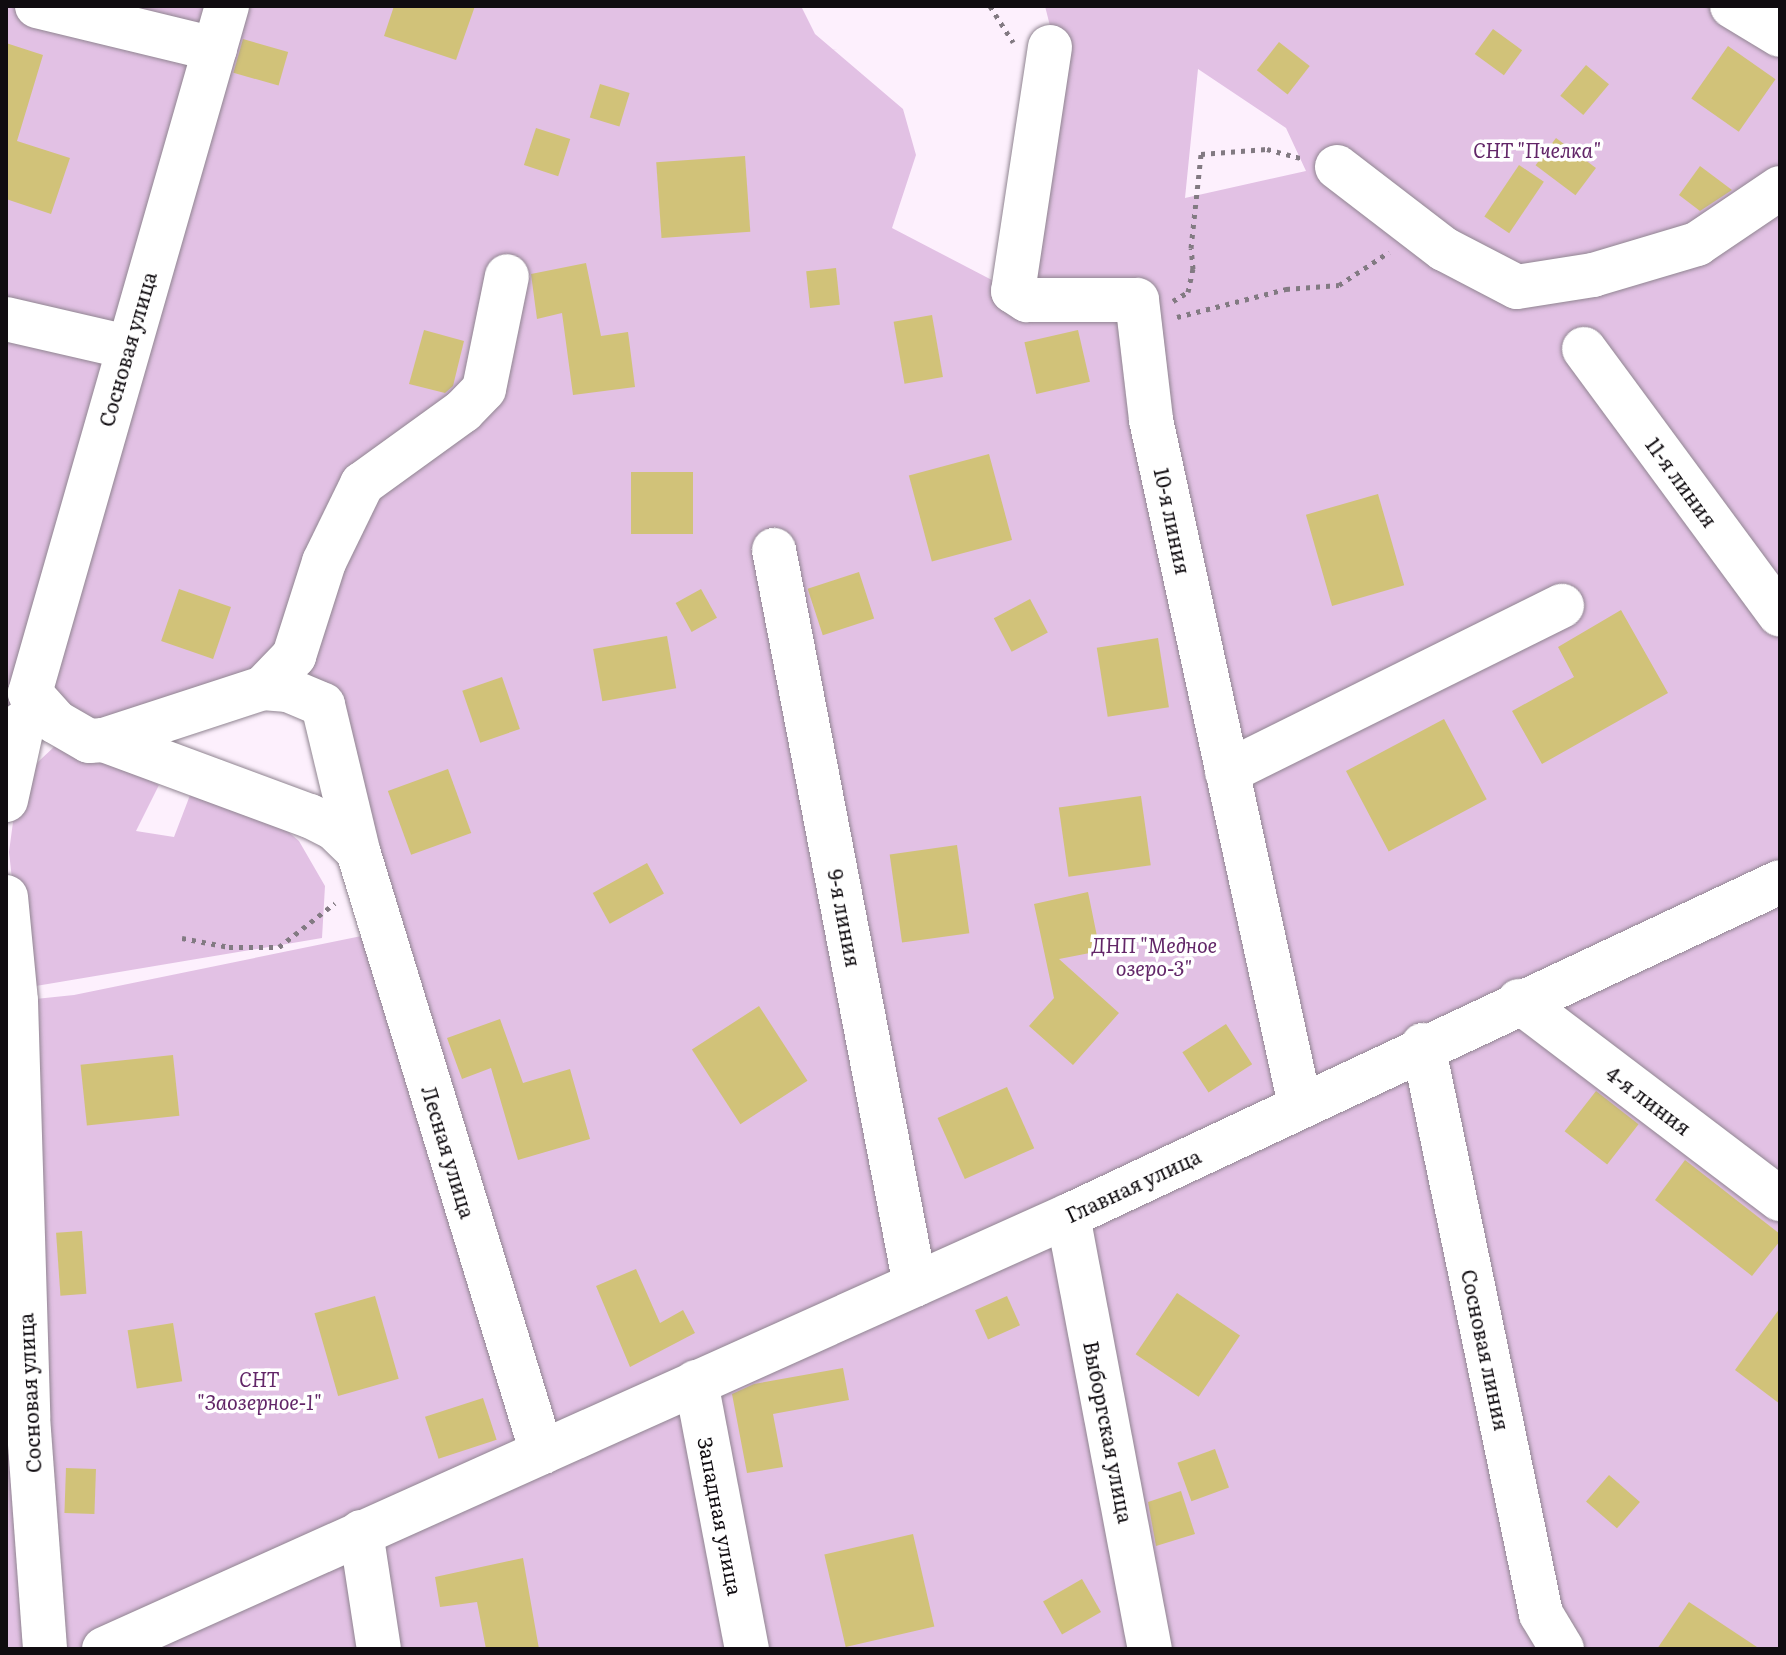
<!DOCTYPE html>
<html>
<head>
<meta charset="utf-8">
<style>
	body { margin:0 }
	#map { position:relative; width:1786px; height:1655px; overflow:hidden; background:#fdf0fd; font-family:Literata,serif }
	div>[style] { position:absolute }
	.green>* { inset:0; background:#e2c1e4 }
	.building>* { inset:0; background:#d1c279; transform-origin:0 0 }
	.path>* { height:5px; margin-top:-2.5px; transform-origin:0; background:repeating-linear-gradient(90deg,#827a82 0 4px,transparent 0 10px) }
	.roads { filter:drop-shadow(0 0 2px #908591) drop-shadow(0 0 2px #908591) }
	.minor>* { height:44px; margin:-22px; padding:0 22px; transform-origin:22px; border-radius:22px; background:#fff }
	span { translate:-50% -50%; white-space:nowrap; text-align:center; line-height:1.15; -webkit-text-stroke:7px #fff; paint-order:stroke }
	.park-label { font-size:20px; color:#622668; font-style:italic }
	.street-label { font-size:20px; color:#100c10 }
	.frame { position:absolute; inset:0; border:8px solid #100c10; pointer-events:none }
</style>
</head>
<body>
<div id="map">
	<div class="green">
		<i style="clip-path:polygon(evenodd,6px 6px,801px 6px,815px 34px,903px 109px,916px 155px,892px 228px,1013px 291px,1052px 34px,1045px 6px,1780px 6px,1780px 1649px,6px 1649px,6px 897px,16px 1001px,74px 995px,381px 932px,336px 750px,288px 690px,121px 735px,30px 694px,6px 800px,6px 6px,1198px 69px,1286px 128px,1306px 171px,1185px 198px,1198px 69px)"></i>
		<i style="clip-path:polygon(77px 745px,159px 785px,136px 831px,174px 837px,192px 790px,258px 806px,299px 841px,325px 886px,322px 938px,24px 988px,9px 852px,15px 807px,23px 781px,39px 761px,55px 746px)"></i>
	</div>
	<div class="building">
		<i style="clip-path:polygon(394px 6px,475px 6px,456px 60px,384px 36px)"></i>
		<i style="left:1493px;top:29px;width:36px;height:31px;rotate:36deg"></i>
		<i style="left:243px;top:39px;width:47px;height:35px;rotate:16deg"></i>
		<i style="left:1279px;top:42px;width:39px;height:36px;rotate:38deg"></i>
		<i style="clip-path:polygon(6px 43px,43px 55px,17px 141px,70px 158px,51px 214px,6px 199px)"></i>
		<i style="left:1728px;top:46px;width:58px;height:64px;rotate:35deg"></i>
		<i style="left:1586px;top:65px;width:30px;height:40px;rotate:40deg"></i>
		<i style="left:600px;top:84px;width:31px;height:35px;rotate:17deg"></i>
		<i style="left:536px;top:128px;width:36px;height:39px;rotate:18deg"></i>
		<i style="left:1556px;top:138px;width:50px;height:34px;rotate:37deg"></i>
		<i style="left:745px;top:156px;width:76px;height:89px;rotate:86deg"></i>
		<i style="left:1519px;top:165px;width:30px;height:62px;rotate:34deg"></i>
		<i style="clip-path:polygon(1700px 166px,1732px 190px,1700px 211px,1679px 195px)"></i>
		<i style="clip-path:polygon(586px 263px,601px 336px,628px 332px,635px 387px,573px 395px,562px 313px,537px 319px,531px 274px)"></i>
		<i style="left:836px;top:268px;width:37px;height:30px;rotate:84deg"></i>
		<i style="left:932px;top:315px;width:63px;height:39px;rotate:80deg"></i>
		<i style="clip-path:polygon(424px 330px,464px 341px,453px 386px,445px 393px,409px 384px)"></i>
		<i style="left:1078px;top:330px;width:53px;height:55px;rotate:77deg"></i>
		<i style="left:989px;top:454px;width:89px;height:83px;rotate:75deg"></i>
		<i style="left:631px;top:472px;width:62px;height:62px"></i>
		<i style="left:1378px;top:494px;width:95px;height:75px;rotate:74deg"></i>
		<i style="left:859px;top:572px;width:49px;height:54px;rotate:72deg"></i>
		<i style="left:179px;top:589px;width:55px;height:55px;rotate:19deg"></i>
		<i style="left:701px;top:589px;width:33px;height:29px;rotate:61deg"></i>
		<i style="left:1030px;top:599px;width:38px;height:41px;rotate:62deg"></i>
		<i style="clip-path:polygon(1621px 610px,1668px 693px,1542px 764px,1512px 711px,1574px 677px,1558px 647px)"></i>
		<i style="left:667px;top:636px;width:53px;height:75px;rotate:80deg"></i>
		<i style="left:1158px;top:638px;width:70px;height:62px;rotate:81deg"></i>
		<i style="left:502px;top:677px;width:55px;height:42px;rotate:71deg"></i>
		<i style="left:1444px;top:719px;width:91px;height:111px;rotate:62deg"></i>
		<i style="left:448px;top:769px;width:68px;height:64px;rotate:70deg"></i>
		<i style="left:1141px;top:796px;width:70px;height:83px;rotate:82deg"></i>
		<i style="left:957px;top:845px;width:89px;height:68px;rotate:82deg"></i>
		<i style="left:647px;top:863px;width:35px;height:62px;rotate:61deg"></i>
		<i style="clip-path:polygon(1088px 892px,1100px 951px,1059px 959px,1119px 1013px,1073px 1065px,1029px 1026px,1054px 998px,1034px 904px)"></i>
		<i style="left:759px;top:1006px;width:89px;height:80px;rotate:57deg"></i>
		<i style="clip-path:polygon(500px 1019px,523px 1083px,570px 1069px,590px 1139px,518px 1160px,491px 1068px,462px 1079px,447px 1038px)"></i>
		<i style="left:1226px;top:1024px;width:48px;height:52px;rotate:57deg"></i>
		<i style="left:173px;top:1055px;width:61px;height:93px;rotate:84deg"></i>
		<i style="left:1007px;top:1087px;width:67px;height:76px;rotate:66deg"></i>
		<i style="left:1596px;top:1091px;width:54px;height:51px;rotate:38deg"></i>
		<i style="clip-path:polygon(1685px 1160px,1780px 1234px,1780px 1241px,1752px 1276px,1655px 1200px)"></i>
		<i style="left:82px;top:1231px;width:63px;height:26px;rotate:86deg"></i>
		<i style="clip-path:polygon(636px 1269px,660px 1323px,683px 1310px,695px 1333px,630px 1367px,596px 1286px)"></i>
		<i style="left:1177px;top:1293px;width:76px;height:74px;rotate:34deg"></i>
		<i style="left:375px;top:1296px;width:86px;height:63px;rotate:74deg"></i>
		<i style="left:1007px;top:1296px;width:32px;height:35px;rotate:66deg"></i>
		<i style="clip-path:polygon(1780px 1308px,1780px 1404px,1735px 1370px)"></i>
		<i style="left:173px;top:1323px;width:59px;height:46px;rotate:81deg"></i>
		<i style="clip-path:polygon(843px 1368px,849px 1400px,773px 1414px,783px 1467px,747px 1473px,732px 1394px,754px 1384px)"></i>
		<i style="left:483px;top:1398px;width:44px;height:61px;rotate:72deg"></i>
		<i style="left:1215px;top:1449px;width:41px;height:40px;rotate:70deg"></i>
		<i style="left:66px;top:1468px;width:30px;height:45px;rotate:2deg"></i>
		<i style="left:1609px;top:1475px;width:41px;height:35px;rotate:41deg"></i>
		<i style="clip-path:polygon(1181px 1491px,1195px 1534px,1156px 1546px,1148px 1502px)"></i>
		<i style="left:913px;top:1534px;width:95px;height:91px;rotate:77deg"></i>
		<i style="clip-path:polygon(523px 1558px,539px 1649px,486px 1649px,477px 1602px,440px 1607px,435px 1577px)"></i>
		<i style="left:1082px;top:1579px;width:38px;height:45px;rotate:60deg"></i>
		<i style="clip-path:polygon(1689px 1602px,1760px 1649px,1657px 1649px)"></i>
	</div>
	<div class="path">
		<i style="left:990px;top:6px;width:43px;rotate:57.4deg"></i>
		<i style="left:1173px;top:301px;width:17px;rotate:-31deg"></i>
		<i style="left:1188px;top:292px;width:24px;rotate:-78deg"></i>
		<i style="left:1193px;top:269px;width:21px;rotate:-95deg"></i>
		<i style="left:1191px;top:248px;width:95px;rotate:-83.9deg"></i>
		<i style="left:1201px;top:154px;width:66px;rotate:-4.3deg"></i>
		<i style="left:1267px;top:149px;width:35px;rotate:15deg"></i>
		<i style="left:1177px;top:317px;width:113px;rotate:-14.4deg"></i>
		<i style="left:1286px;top:289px;width:53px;rotate:-4.3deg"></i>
		<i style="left:1339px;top:285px;width:60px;rotate:-33.4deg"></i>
		<i style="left:182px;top:938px;width:48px;rotate:10.8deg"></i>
		<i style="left:229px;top:947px;width:50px"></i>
		<i style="left:279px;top:947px;width:71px;rotate:-38.2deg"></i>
	</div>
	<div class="roads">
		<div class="minor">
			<i style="left:37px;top:6px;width:183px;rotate:13.6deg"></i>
			<i style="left:227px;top:6px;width:715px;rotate:106deg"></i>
			<i style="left:30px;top:693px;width:39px;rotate:48deg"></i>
			<i style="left:56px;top:722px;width:38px;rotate:30deg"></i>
			<i style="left:89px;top:741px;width:15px;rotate:-4deg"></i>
			<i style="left:104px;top:740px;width:220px;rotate:20.3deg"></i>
			<i style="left:310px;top:816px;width:27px;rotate:27deg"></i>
			<i style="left:334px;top:828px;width:33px;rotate:44deg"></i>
			<i style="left:358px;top:851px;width:629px;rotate:73deg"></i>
			<i style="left:1732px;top:6px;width:56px;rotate:31.1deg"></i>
			<i style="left:1050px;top:47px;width:247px;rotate:98.6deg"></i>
			<i style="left:1013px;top:291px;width:17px;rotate:33deg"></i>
			<i style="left:1027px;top:300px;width:110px"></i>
			<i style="left:1137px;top:300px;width:121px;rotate:83.3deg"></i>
			<i style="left:1151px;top:420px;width:701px;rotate:77.73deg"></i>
			<i style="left:1337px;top:167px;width:135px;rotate:37.5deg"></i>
			<i style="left:1444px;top:249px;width:82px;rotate:27.5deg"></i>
			<i style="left:1517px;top:287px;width:77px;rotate:-9deg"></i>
			<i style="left:1593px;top:275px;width:109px;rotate:-16.6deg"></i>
			<i style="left:1697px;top:244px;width:100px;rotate:-34deg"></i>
			<i style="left:6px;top:319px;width:124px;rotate:13deg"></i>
			<i style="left:1584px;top:349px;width:330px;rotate:53.6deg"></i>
			<i style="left:774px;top:550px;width:748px;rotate:79.14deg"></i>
			<i style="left:263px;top:688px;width:45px;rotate:-45.9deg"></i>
			<i style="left:294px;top:656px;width:99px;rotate:-72.3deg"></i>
			<i style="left:324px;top:562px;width:87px;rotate:-64deg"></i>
			<i style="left:362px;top:484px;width:125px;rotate:-35.9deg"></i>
			<i style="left:463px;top:411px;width:30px;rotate:-46deg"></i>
			<i style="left:484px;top:389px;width:115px;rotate:-78.5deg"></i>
			<i style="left:104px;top:740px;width:167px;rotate:-18.1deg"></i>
			<i style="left:263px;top:688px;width:25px;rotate:5deg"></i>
			<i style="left:288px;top:690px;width:38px;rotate:23deg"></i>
			<i style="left:323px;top:705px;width:150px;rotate:76.5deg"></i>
			<i style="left:1227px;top:772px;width:374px;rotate:-26.4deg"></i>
			<i style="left:6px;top:800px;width:79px;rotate:-77.6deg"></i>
			<i style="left:6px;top:897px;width:104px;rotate:84.5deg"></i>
			<i style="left:16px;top:1001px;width:416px;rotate:88.3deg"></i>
			<i style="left:28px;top:1417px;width:233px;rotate:85.8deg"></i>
			<i style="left:1519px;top:1001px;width:328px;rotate:37.2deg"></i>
			<i style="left:1423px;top:1045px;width:581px;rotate:78.28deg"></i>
			<i style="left:1541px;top:1614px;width:41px;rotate:59deg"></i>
			<i style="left:1068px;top:1216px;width:441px;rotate:79.3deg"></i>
			<i style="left:696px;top:1382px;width:272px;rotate:79.2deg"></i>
			<i style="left:361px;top:1532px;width:118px;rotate:81.3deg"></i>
			<i style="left:104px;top:1649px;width:1057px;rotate:-24.19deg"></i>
			<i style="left:1068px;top:1216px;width:786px;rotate:-25.13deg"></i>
		</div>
	</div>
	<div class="park-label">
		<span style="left:1537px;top:149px">СНТ "Пчелка"</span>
		<span style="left:1154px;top:956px">ДНП "Медное<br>озеро-3"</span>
		<span style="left:259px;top:1390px">СНТ<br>"Заозерное-1"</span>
	</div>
	<div class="street-label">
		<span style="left:127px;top:349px;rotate:-74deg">Сосновая улица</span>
		<span style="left:1682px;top:482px;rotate:54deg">11-я линия</span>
		<span style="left:1173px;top:521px;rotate:78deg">10-я линия</span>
		<span style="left:845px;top:918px;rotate:79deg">9-я линия</span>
		<span style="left:1649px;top:1100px;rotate:37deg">4-я линия</span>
		<span style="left:449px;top:1152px;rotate:73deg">Лесная улица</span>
		<span style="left:1133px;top:1185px;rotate:-25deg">Главная улица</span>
		<span style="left:1486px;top:1350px;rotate:78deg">Сосновая линия</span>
		<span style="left:29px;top:1393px;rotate:-93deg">Сосновая улица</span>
		<span style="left:1109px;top:1432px;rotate:79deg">Выборгская улица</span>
		<span style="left:721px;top:1516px;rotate:79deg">Западная улица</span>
	</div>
	<div class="frame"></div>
</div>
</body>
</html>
